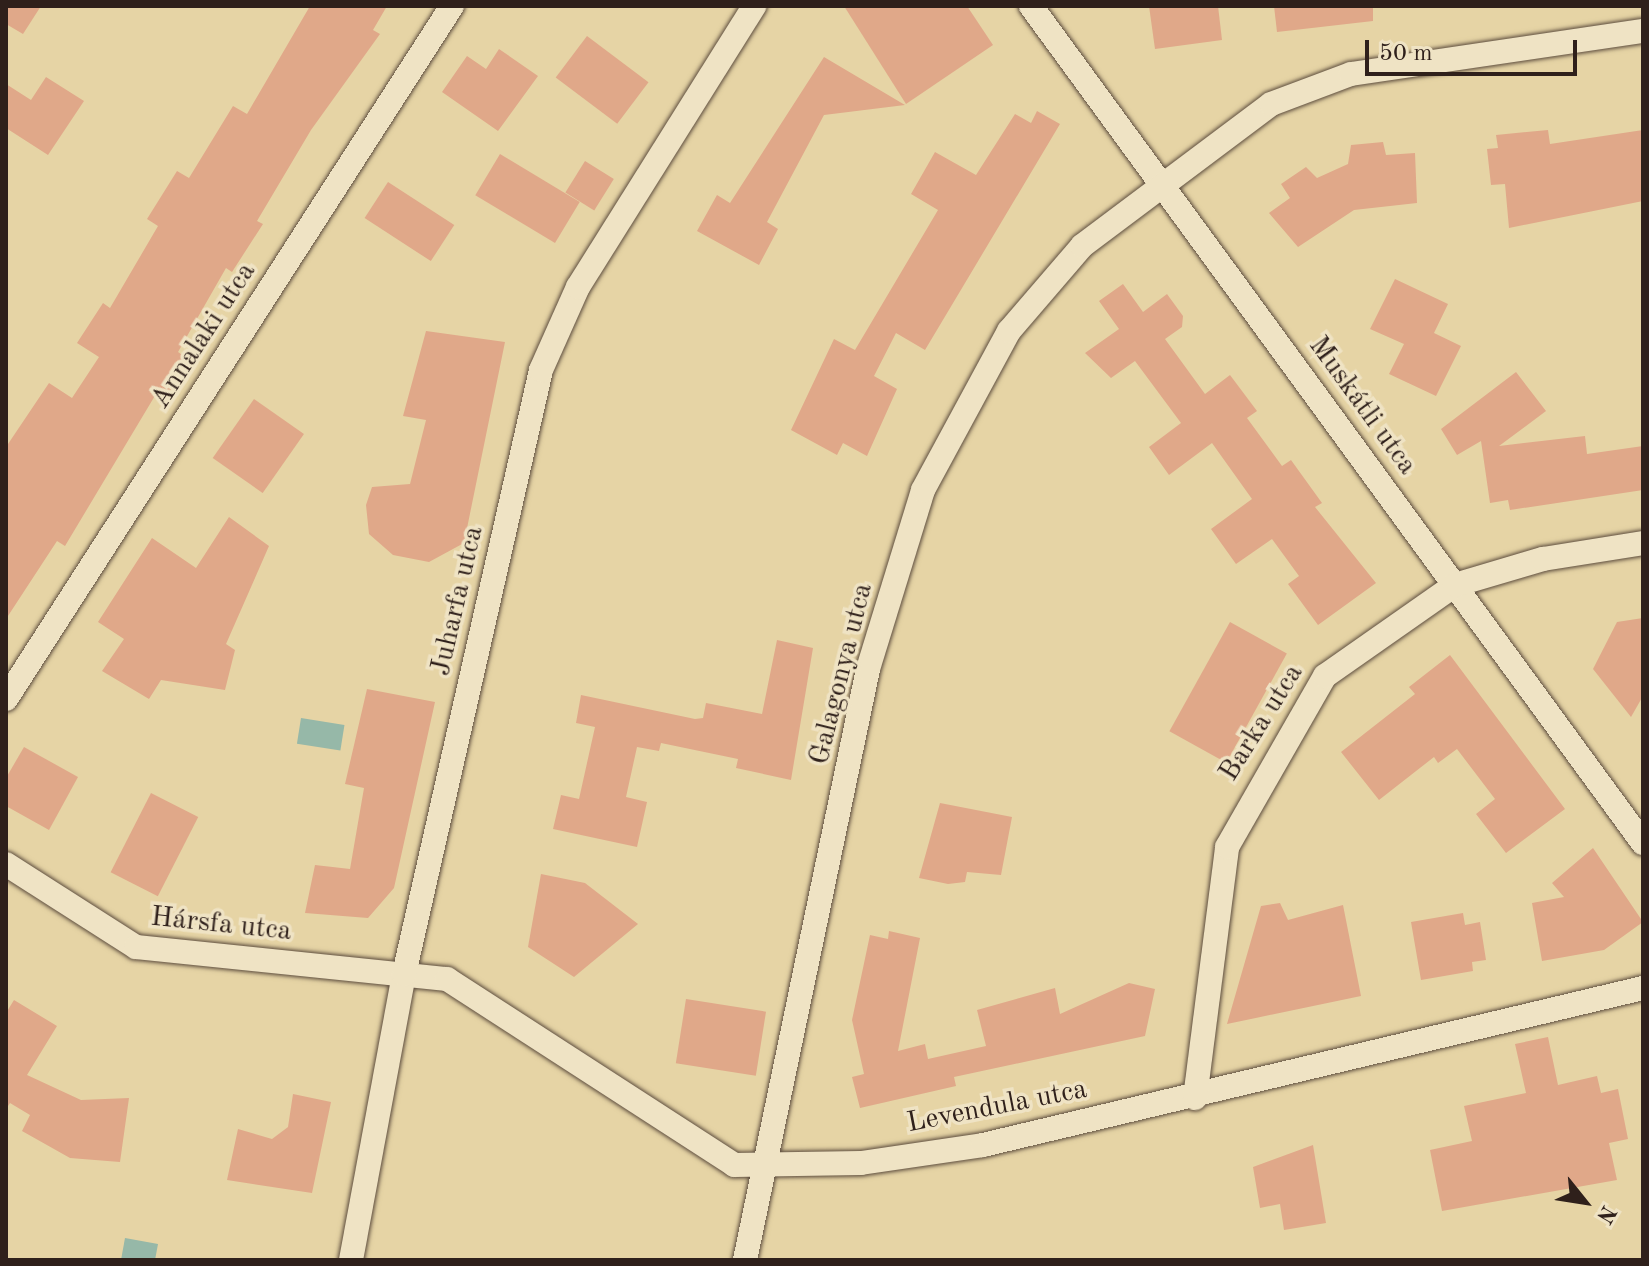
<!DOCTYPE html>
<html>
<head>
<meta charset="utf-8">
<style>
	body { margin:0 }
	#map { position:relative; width:1649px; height:1266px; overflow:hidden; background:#e6d4a5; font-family:"Old Standard TT",serif }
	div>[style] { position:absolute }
	.water>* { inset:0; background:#96b8a8; transform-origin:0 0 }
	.building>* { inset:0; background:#e0a889; transform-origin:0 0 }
	.roads { filter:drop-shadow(0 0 2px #5d4d3e) drop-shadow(0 0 2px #5d4d3e) }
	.street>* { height:24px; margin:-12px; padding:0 12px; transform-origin:12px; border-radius:12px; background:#efe3c4 }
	span { translate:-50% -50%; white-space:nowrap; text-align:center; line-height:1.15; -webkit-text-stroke:7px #efe3c4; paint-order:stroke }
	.street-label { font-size:28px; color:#2f201b }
	.frame { position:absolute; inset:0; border:8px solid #2f201b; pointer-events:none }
	.north { position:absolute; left:1545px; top:1162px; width:80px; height:80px; -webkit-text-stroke:6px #efe3c4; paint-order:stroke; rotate:120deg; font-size:22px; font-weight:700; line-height:32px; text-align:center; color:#2f201b }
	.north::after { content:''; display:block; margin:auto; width:28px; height:36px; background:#2f201b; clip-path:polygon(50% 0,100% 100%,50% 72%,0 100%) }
	.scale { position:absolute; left:1365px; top:40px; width:212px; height:36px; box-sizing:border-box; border:4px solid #2f201b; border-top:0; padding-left:10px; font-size:24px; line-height:28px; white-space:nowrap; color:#2f201b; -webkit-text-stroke:6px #efe3c4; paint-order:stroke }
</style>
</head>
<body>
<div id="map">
	<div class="water">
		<i style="left:301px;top:718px;width:44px;height:26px;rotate:9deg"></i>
		<i style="clip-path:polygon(125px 1238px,158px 1244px,155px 1260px,121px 1260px)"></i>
	</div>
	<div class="building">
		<i style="clip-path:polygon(6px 6px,41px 6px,23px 34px,6px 24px)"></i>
		<i style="clip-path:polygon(310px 6px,387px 6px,373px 30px,380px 34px,311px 130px,257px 221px,263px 224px,232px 272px,226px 268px,178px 352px,190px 360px,164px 400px,156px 394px,65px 546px,57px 541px,6px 619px,6px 447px,49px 383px,72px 398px,99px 357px,77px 343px,103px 303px,110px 308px,158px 226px,147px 219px,177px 171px,189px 178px,233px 106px,247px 114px)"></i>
		<i style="clip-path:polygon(844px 6px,967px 6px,993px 45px,906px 104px)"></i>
		<i style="clip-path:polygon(1149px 6px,1218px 6px,1222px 40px,1155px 49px)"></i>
		<i style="clip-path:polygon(1274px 6px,1373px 6px,1373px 21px,1277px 32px)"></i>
		<i style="left:587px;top:36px;width:77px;height:52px;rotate:37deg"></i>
		<i style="clip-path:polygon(499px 49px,538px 76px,498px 131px,442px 92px,467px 56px,486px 69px)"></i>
		<i style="clip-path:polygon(824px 57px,905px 105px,824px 115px,767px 222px,778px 229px,759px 265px,697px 231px,717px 195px,730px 203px)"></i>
		<i style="clip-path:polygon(46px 77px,84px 101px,48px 155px,6px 128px,6px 84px,31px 100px)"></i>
		<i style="clip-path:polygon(1037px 111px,1060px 124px,925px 350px,896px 333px,874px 376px,897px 389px,867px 456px,843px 443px,837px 455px,791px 430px,834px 339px,855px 350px,938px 210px,911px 194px,935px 152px,976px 175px,1015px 114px,1031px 123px)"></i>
		<i style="clip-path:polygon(1548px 130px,1550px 144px,1643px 130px,1643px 201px,1509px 228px,1505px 184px,1491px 185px,1487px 149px,1498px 148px,1496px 135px)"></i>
		<i style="clip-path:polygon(1383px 142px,1386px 155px,1415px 153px,1417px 203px,1354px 210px,1298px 247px,1269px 213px,1290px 198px,1281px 184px,1306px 167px,1317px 178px,1348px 164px,1351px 145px)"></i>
		<i style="left:500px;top:154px;width:93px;height:48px;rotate:31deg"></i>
		<i style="left:585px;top:161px;width:34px;height:37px;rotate:32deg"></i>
		<i style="left:388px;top:182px;width:79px;height:43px;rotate:33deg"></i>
		<i style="clip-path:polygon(1395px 279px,1448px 304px,1434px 333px,1461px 346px,1436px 396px,1389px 374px,1404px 344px,1370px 329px)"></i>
		<i style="clip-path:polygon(1123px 284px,1143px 312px,1167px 294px,1183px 316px,1182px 327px,1165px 339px,1205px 394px,1230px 375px,1257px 411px,1247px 418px,1282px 466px,1291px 460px,1322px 503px,1315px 507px,1376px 583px,1318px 625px,1288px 584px,1299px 576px,1272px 539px,1236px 564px,1211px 529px,1252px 499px,1212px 443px,1169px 475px,1149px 447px,1181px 423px,1135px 361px,1111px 378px,1085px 353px,1119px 329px,1099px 301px)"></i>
		<i style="clip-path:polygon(426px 331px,505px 342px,464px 543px,429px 562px,393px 555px,369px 534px,366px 505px,372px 487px,410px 484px,426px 420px,403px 416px)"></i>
		<i style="clip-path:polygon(1516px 372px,1546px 411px,1499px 446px,1585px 436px,1587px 454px,1643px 446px,1643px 490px,1510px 510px,1508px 500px,1490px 503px,1481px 441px,1457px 455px,1441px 429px)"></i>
		<i style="left:254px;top:399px;width:61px;height:72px;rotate:35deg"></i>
		<i style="clip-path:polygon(229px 517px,269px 546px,226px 644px,235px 650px,225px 690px,161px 680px,149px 699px,102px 671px,124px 639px,98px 622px,152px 538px,196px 568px)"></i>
		<i style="clip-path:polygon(1643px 618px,1643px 696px,1631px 717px,1593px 669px,1617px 622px)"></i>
		<i style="left:1230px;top:622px;width:65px;height:125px;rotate:29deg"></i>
		<i style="clip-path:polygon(777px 640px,813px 648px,791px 780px,736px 768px,738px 759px,661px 743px,659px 751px,637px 747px,626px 797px,647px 802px,637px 847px,553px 829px,561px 795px,579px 799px,595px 727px,576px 723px,581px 695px,695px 719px,703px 718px,706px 703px,762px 714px)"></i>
		<i style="clip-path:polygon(1450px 655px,1565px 809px,1506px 853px,1476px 814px,1495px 799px,1457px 749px,1438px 763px,1434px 757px,1379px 800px,1341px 752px,1415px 694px,1409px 687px)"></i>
		<i style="clip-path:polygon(367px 689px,435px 702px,394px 888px,368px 918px,305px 913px,315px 865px,350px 869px,364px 788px,345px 784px)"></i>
		<i style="clip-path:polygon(24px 747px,78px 777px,49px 830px,6px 806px,6px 778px)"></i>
		<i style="left:151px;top:793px;width:53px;height:89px;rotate:27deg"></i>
		<i style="clip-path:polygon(940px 803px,1012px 817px,1001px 875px,967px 872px,965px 882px,948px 884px,919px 878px)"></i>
		<i style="clip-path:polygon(1593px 848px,1643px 922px,1604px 950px,1542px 961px,1532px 903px,1564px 897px,1552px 883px)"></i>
		<i style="clip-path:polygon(541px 874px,585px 883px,638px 924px,574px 977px,528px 947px)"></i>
		<i style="clip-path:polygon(1280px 903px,1288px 920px,1343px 905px,1361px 996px,1227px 1024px,1261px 906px)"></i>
		<i style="clip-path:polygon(1463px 913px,1465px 925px,1480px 922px,1486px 960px,1472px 962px,1473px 971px,1421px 980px,1411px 922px)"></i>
		<i style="clip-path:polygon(889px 931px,920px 938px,898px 1051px,925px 1044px,928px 1059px,986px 1046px,977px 1010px,1055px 988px,1060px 1014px,1129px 983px,1155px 989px,1145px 1036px,954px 1077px,956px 1086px,860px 1108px,852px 1077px,864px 1074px,852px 1020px,870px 935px,888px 939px)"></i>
		<i style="left:686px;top:999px;width:81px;height:65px;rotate:9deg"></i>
		<i style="clip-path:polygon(14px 1000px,57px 1026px,27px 1075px,81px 1100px,129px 1098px,120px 1162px,70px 1158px,22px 1131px,30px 1115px,10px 1103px,6px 1109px,6px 1013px)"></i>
		<i style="clip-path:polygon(1548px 1037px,1558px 1085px,1597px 1076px,1601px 1093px,1618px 1089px,1628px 1139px,1609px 1143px,1617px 1180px,1442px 1211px,1430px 1150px,1472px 1141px,1464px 1106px,1526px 1093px,1515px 1044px)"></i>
		<i style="clip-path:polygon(293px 1094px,331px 1102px,312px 1193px,227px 1180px,238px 1129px,272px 1139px,288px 1127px)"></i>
		<i style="clip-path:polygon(1313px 1145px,1326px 1223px,1284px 1230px,1280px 1204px,1260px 1208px,1253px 1167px)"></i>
	</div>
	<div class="roads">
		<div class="street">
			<i style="left:1031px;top:6px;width:1037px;rotate:53.83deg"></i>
			<i style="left:6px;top:699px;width:824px;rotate:-57.24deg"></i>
			<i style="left:6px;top:864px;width:154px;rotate:32.6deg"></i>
			<i style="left:136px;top:947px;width:313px;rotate:5.9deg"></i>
			<i style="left:447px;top:979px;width:342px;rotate:32.9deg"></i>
			<i style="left:734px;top:1165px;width:127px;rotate:-0.9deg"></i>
			<i style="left:861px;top:1163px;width:123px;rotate:-8.4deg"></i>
			<i style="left:983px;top:1145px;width:678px;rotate:-13.38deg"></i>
			<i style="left:1195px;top:1098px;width:253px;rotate:-82.7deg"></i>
			<i style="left:1227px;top:847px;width:197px;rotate:-60.2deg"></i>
			<i style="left:1325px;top:676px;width:159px;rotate:-35deg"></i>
			<i style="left:1455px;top:585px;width:92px;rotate:-16.5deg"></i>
			<i style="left:1543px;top:559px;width:101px;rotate:-9.1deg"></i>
			<i style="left:351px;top:1260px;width:291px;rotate:-79.5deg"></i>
			<i style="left:404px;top:974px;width:619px;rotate:-77.22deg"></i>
			<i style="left:541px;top:370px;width:91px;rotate:-66deg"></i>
			<i style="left:578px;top:287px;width:332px;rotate:-57.9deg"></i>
			<i style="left:745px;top:1260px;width:604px;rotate:-78.24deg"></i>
			<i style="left:868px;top:669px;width:187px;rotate:-72.9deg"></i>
			<i style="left:923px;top:490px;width:181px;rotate:-61.6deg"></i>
			<i style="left:1009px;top:331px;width:112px;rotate:-49.3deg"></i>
			<i style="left:1082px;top:246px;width:236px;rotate:-36.9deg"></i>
			<i style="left:1271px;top:104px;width:85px;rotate:-20.6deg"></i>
			<i style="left:1351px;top:74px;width:295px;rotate:-8.4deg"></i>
		</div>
	</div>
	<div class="street-label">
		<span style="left:204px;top:336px;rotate:-57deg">Annalaki utca</span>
		<span style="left:1362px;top:406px;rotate:54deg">Muskátli utca</span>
		<span style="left:458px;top:601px;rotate:-77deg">Juharfa utca</span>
		<span style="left:842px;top:674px;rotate:-76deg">Galagonya utca</span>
		<span style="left:1262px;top:723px;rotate:-58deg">Barka utca</span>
		<span style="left:221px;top:925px;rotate:6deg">Hársfa utca</span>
		<span style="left:997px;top:1107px;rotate:-11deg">Levendula utca</span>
	</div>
	<div class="frame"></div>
	<div class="north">N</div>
	<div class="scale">50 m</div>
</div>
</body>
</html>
